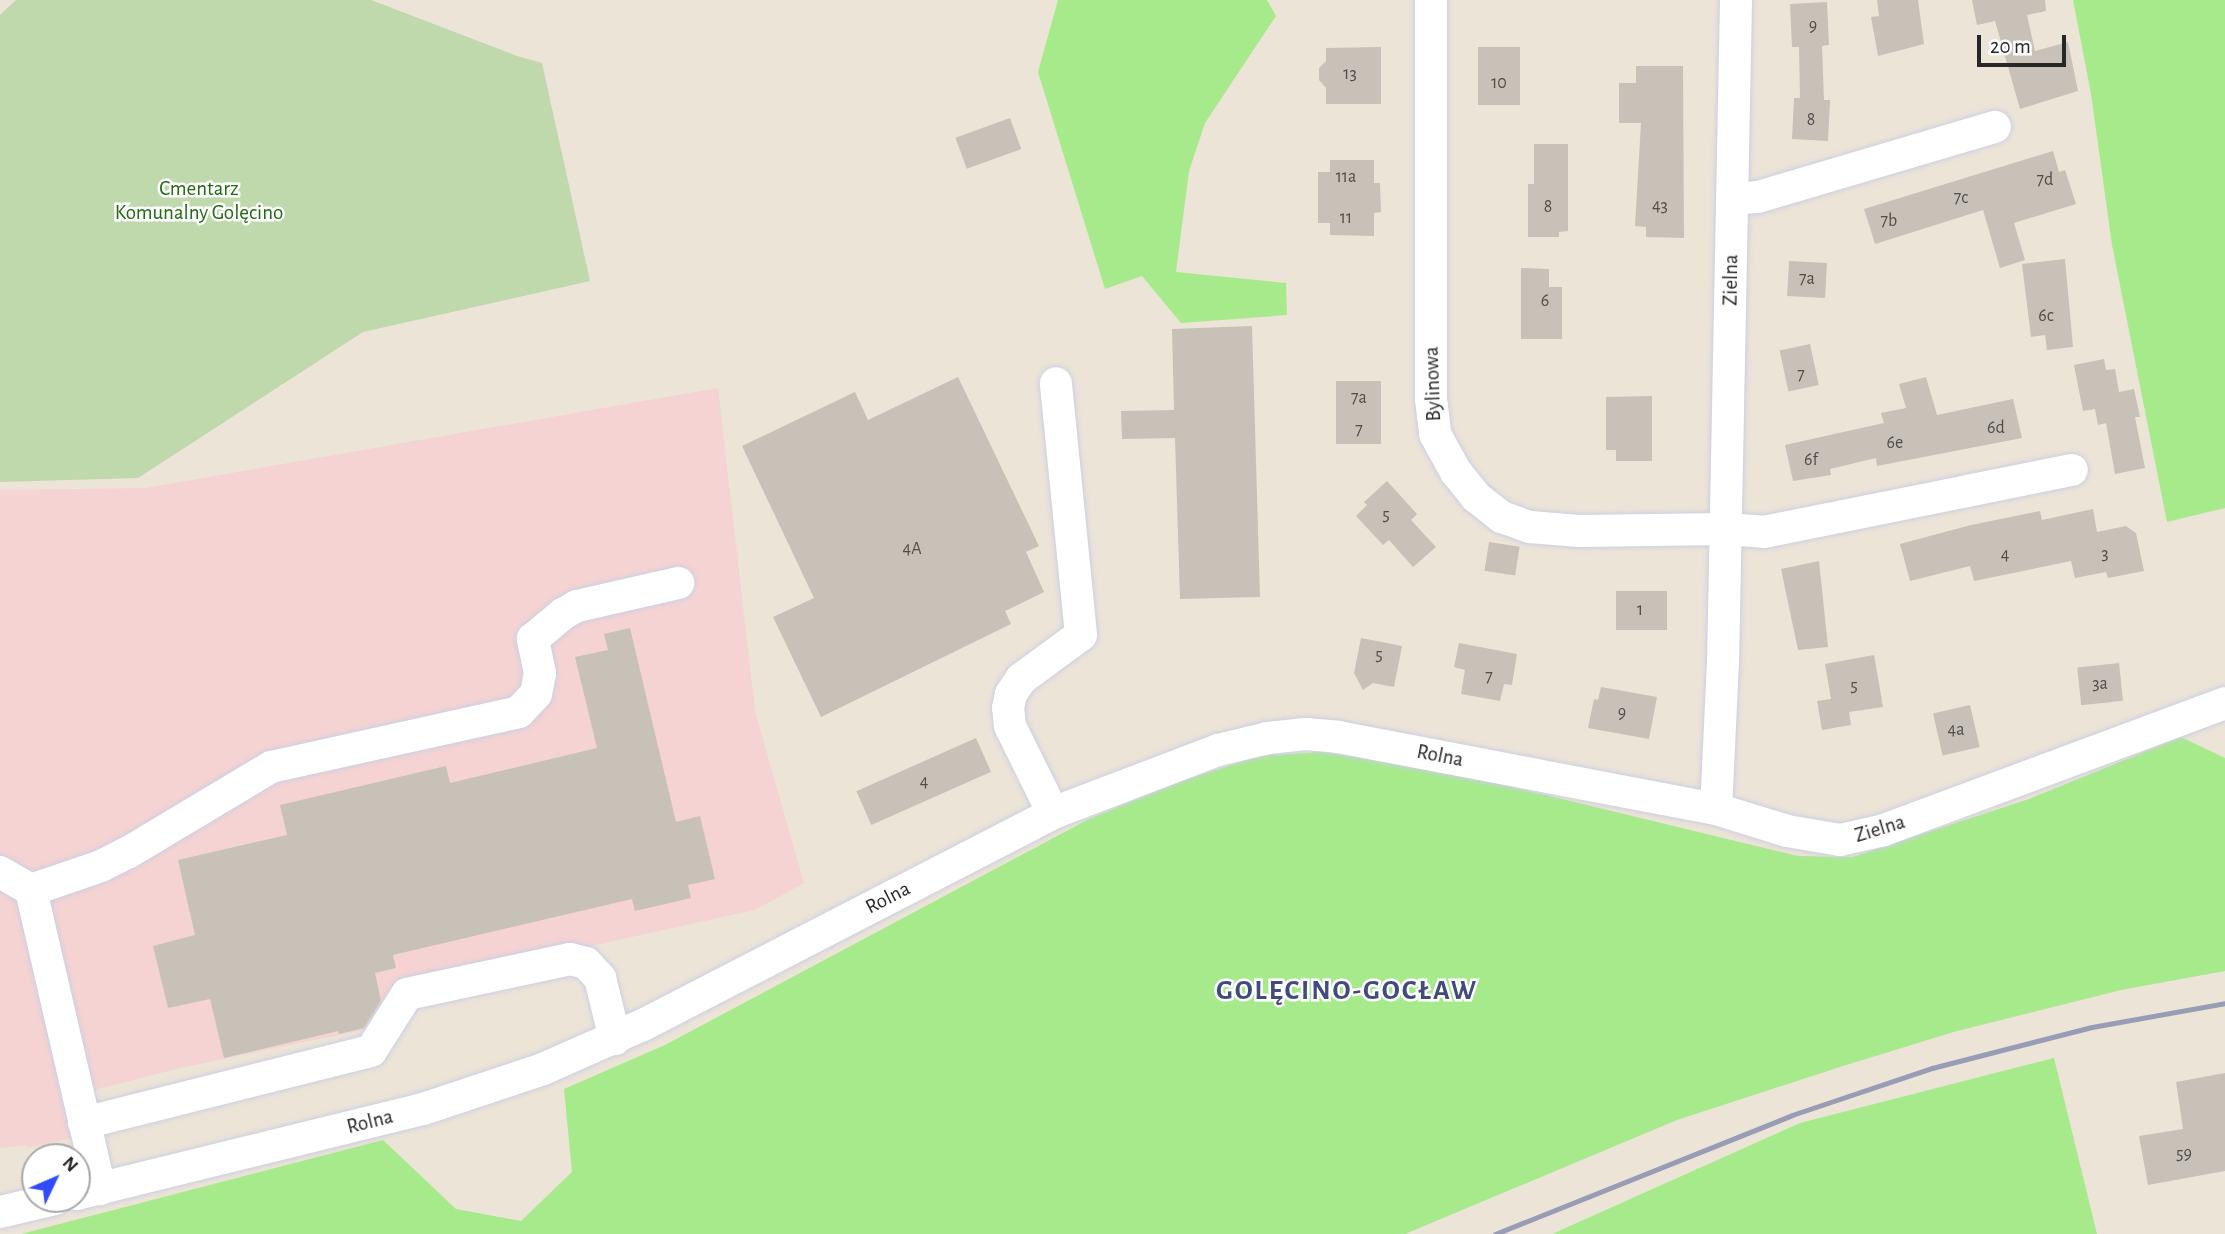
<!DOCTYPE html>
<html>
<head>
<meta charset="utf-8">
<style>
	body { margin:0 }
	#map { position:relative; width:2225px; height:1234px; overflow:hidden; background:#ece4d7; font-family:"Alegreya Sans",sans-serif }
	div>[style] { position:absolute }
	.medical>* { inset:0; background:#f5d3d2 }
	.green>* { inset:0; background:#a7ea8c }
	.cemetery>* { inset:0; background:#bfd8ac }
	.building>* { inset:0; background:#c7c1b7; transform-origin:0 0 }
	.roads { filter:drop-shadow(0 0 2px #cccfe3) drop-shadow(0 0 2px #cccfe3) }
	.minor>* { height:32px; margin:-16px; padding:0 16px; transform-origin:16px; border-radius:16px; background:#fff }
	.rail>* { height:5px; margin:-2.5px; padding:0 2.5px; transform-origin:2.5px; border-radius:2.5px; background:#999cb5 }
	span { translate:-50% -50%; white-space:nowrap; text-align:center; line-height:1.15; -webkit-text-stroke:5px #fff; paint-order:stroke }
	.number-label { font-size:18px; color:#4f4e4b }
	.number-label span { -webkit-text-stroke-width:0 }
	.park-label { font-size:21px; color:#1e6b11 }
	.street-label { font-size:21px; color:#272727 }
	.district-label { font-size:28px; color:#434a7d; font-weight:700; letter-spacing:2px }
	.north { position:absolute; left:21px; top:1143px; width:70px; height:70px; box-sizing:border-box; background:#fff; border:2px solid #a9a9a9; border-radius:50%; rotate:46deg; font-size:19px; font-weight:700; line-height:28px; text-align:center; color:#272727 }
	.north::after { content:''; display:block; margin:auto; width:24px; height:32px; background:#314cff; clip-path:polygon(50% 0,100% 100%,50% 72%,0 100%) }
	.scale { position:absolute; left:1977px; top:35px; width:89px; height:32px; box-sizing:border-box; border:4px solid #272727; border-top:0; padding-left:9px; font-size:21px; line-height:24px; white-space:nowrap; color:#272727; -webkit-text-stroke:5px #fff; paint-order:stroke }
</style>
</head>
<body>
<div id="map">
	<div class="medical">
		<i style="clip-path:polygon(718px 388px,755px 711px,804px 883px,755px 910px,398px 988px,406px 1021px,180px 1068px,64px 1098px,71px 1138px,28px 1148px,26px 1145px,0 1148px,0 490px,146px 488px)"></i>
	</div>
	<div class="green">
		<i style="clip-path:polygon(1058px 0,1267px 0,1276px 16px,1205px 123px,1189px 171px,1176px 272px,1286px 283px,1287px 315px,1181px 323px,1142px 276px,1105px 289px,1038px 72px)"></i>
		<i style="clip-path:polygon(2073px 0,2225px 0,2225px 508px,2167px 522px,2112px 245px,2091px 94px)"></i>
		<i style="clip-path:polygon(2181px 737px,2225px 758px,2225px 971px,2121px 990px,1957px 1031px,1843px 1066px,1677px 1120px,1405px 1234px,21px 1234px,383px 1140px,456px 1209px,521px 1221px,572px 1172px,564px 1089px,665px 1045px,1089px 819px,1181px 781px,1260px 756px,1321px 752px,1434px 768px,1798px 856px,1852px 857px,2029px 799px)"></i>
		<i style="clip-path:polygon(2054px 1058px,2097px 1234px,1552px 1234px,1800px 1123px)"></i>
	</div>
	<div class="cemetery">
		<i style="clip-path:polygon(16px 0,371px 0,517px 56px,542px 63px,590px 281px,363px 332px,138px 478px,0 482px,0 15px)"></i>
	</div>
	<div class="building">
		<i style="clip-path:polygon(1877px 0,1918px 0,1924px 44px,1878px 56px,1871px 17px,1879px 16px)"></i>
		<i style="clip-path:polygon(1972px 0,2045px 0,2046px 11px,2027px 15px,2035px 51px,2068px 42px,2078px 91px,2020px 109px,1995px 21px,1977px 25px)"></i>
		<i style="clip-path:polygon(1827px 2px,1829px 45px,1822px 46px,1824px 100px,1830px 100px,1828px 141px,1792px 139px,1794px 98px,1800px 98px,1799px 47px,1792px 47px,1790px 4px)"></i>
		<i style="clip-path:polygon(1381px 47px,1381px 104px,1326px 104px,1326px 88px,1319px 80px,1319px 68px,1326px 61px,1326px 48px)"></i>
		<i style="left:1478px;top:47px;width:42px;height:58px"></i>
		<i style="clip-path:polygon(1636px 66px,1683px 66px,1684px 238px,1646px 237px,1646px 227px,1635px 226px,1641px 123px,1619px 123px,1619px 83px,1636px 83px)"></i>
		<i style="left:1010px;top:118px;width:33px;height:58px;rotate:70deg"></i>
		<i style="clip-path:polygon(1534px 144px,1568px 144px,1568px 231px,1559px 232px,1559px 237px,1528px 237px,1528px 184px,1534px 184px)"></i>
		<i style="clip-path:polygon(2053px 151px,2059px 172px,2065px 170px,2076px 204px,2014px 223px,2025px 260px,2000px 268px,1983px 210px,1875px 244px,1864px 209px)"></i>
		<i style="clip-path:polygon(1330px 160px,1374px 160px,1374px 183px,1380px 183px,1381px 212px,1374px 213px,1374px 236px,1330px 235px,1330px 223px,1318px 223px,1318px 172px,1330px 172px)"></i>
		<i style="clip-path:polygon(2065px 259px,2073px 347px,2047px 350px,2045px 335px,2031px 337px,2022px 264px)"></i>
		<i style="left:1789px;top:261px;width:38px;height:35px;rotate:3deg"></i>
		<i style="clip-path:polygon(1521px 268px,1549px 269px,1549px 287px,1562px 287px,1562px 339px,1521px 339px)"></i>
		<i style="clip-path:polygon(1252px 326px,1260px 597px,1180px 599px,1175px 438px,1122px 439px,1121px 411px,1174px 410px,1172px 329px)"></i>
		<i style="left:1810px;top:344px;width:42px;height:31px;rotate:78deg"></i>
		<i style="clip-path:polygon(2104px 359px,2106px 370px,2115px 369px,2119px 392px,2134px 389px,2140px 417px,2135px 417px,2145px 468px,2115px 474px,2106px 423px,2098px 425px,2095px 409px,2083px 411px,2074px 365px)"></i>
		<i style="clip-path:polygon(958px 377px,1039px 546px,1026px 552px,1044px 592px,1005px 611px,1011px 624px,821px 717px,773px 617px,814px 598px,742px 446px,855px 392px,868px 420px)"></i>
		<i style="clip-path:polygon(1926px 377px,1937px 415px,2013px 399px,2022px 438px,1877px 466px,1876px 458px,1830px 469px,1831px 475px,1793px 481px,1785px 445px,1884px 423px,1881px 413px,1906px 408px,1899px 384px)"></i>
		<i style="left:1336px;top:381px;width:45px;height:63px"></i>
		<i style="clip-path:polygon(1652px 396px,1652px 461px,1616px 461px,1616px 450px,1606px 450px,1606px 397px)"></i>
		<i style="clip-path:polygon(1387px 481px,1417px 514px,1411px 520px,1436px 547px,1413px 567px,1389px 540px,1383px 545px,1356px 516px,1367px 505px,1364px 502px)"></i>
		<i style="clip-path:polygon(2093px 509px,2097px 532px,2126px 526px,2136px 533px,2144px 571px,2108px 578px,2106px 572px,2075px 578px,2071px 561px,1974px 581px,1970px 566px,1910px 581px,1900px 544px,1971px 525px,2040px 511px,2042px 520px)"></i>
		<i style="left:1489px;top:542px;width:31px;height:29px;rotate:9deg"></i>
		<i style="clip-path:polygon(1819px 561px,1828px 647px,1798px 650px,1781px 569px)"></i>
		<i style="left:1616px;top:591px;width:51px;height:39px"></i>
		<i style="clip-path:polygon(630px 628px,676px 822px,700px 816px,715px 879px,688px 885px,691px 898px,635px 911px,632px 899px,393px 955px,396px 968px,375px 973px,381px 1001px,364px 1028px,339px 1034px,338px 1031px,224px 1058px,210px 999px,168px 1008px,153px 946px,195px 935px,178px 860px,287px 835px,280px 805px,446px 766px,450px 783px,597px 748px,575px 657px,608px 650px,604px 634px)"></i>
		<i style="clip-path:polygon(1361px 638px,1402px 646px,1394px 687px,1373px 683px,1363px 690px,1354px 673px)"></i>
		<i style="clip-path:polygon(1459px 643px,1517px 654px,1512px 685px,1504px 684px,1500px 701px,1461px 694px,1465px 670px,1454px 667px)"></i>
		<i style="clip-path:polygon(1874px 655px,1883px 707px,1849px 712px,1851px 725px,1822px 730px,1817px 701px,1831px 699px,1825px 664px)"></i>
		<i style="left:2119px;top:663px;width:38px;height:42px;rotate:84deg"></i>
		<i style="clip-path:polygon(1601px 687px,1657px 697px,1649px 739px,1588px 728px,1594px 699px,1598px 700px)"></i>
		<i style="left:1970px;top:705px;width:43px;height:38px;rotate:77deg"></i>
		<i style="left:976px;top:738px;width:37px;height:131px;rotate:66deg"></i>
		<i style="clip-path:polygon(2225px 1073px,2225px 1171px,2148px 1185px,2139px 1136px,2183px 1129px,2176px 1082px)"></i>
	</div>
	<div class="roads">
		<div class="minor">
			<i style="left:1431px;top:0;width:399px;rotate:90deg"></i>
			<i style="left:1431px;top:399px;width:35px;rotate:83deg"></i>
			<i style="left:1435px;top:434px;width:43px;rotate:61.1deg"></i>
			<i style="left:1456px;top:472px;width:32px;rotate:51deg"></i>
			<i style="left:1476px;top:497px;width:33px;rotate:38deg"></i>
			<i style="left:1502px;top:517px;width:30px;rotate:20deg"></i>
			<i style="left:1530px;top:527px;width:49px;rotate:4.7deg"></i>
			<i style="left:1579px;top:531px;width:146px;rotate:-0.8deg"></i>
			<i style="left:1725px;top:529px;width:39px;rotate:4deg"></i>
			<i style="left:1764px;top:532px;width:314px;rotate:-11.4deg"></i>
			<i style="left:1736px;top:0;width:662px;rotate:91.12deg"></i>
			<i style="left:1723px;top:662px;width:147px;rotate:92.7deg"></i>
			<i style="left:1716px;top:809px;width:74px;rotate:17.2deg"></i>
			<i style="left:1787px;top:831px;width:54px;rotate:9.6deg"></i>
			<i style="left:1840px;top:840px;width:45px;rotate:-12.8deg"></i>
			<i style="left:1884px;top:830px;width:364px;rotate:-20.4deg"></i>
			<i style="left:1733px;top:199px;width:25px;rotate:-5deg"></i>
			<i style="left:1758px;top:197px;width:247px;rotate:-16.5deg"></i>
			<i style="left:1053px;top:813px;width:97px;rotate:-116.3deg"></i>
			<i style="left:1010px;top:726px;width:18px;rotate:-96deg"></i>
			<i style="left:1008px;top:708px;width:14px;rotate:-78deg"></i>
			<i style="left:1011px;top:694px;width:18px;rotate:-56deg"></i>
			<i style="left:1021px;top:679px;width:74px;rotate:-36.3deg"></i>
			<i style="left:1081px;top:635px;width:253px;rotate:-95.7deg"></i>
			<i style="left:0;top:872px;width:36px;rotate:30deg"></i>
			<i style="left:31px;top:890px;width:307px;rotate:77deg"></i>
			<i style="left:31px;top:890px;width:74px;rotate:-18.9deg"></i>
			<i style="left:101px;top:866px;width:31px;rotate:-27deg"></i>
			<i style="left:129px;top:852px;width:165px;rotate:-30.9deg"></i>
			<i style="left:271px;top:767px;width:254px;rotate:-12.5deg"></i>
			<i style="left:519px;top:712px;width:25px;rotate:-47deg"></i>
			<i style="left:536px;top:694px;width:21px;rotate:-79deg"></i>
			<i style="left:540px;top:673px;width:35px;rotate:-102deg"></i>
			<i style="left:533px;top:639px;width:39px;rotate:-40deg"></i>
			<i style="left:563px;top:614px;width:16px;rotate:-30deg"></i>
			<i style="left:577px;top:606px;width:104px;rotate:-12.8deg"></i>
			<i style="left:84px;top:1123px;width:296px;rotate:-14.1deg"></i>
			<i style="left:371px;top:1051px;width:67px;rotate:-57.7deg"></i>
			<i style="left:407px;top:994px;width:167px;rotate:-12.1deg"></i>
			<i style="left:570px;top:959px;width:16px;rotate:14deg"></i>
			<i style="left:586px;top:963px;width:21px;rotate:47deg"></i>
			<i style="left:600px;top:978px;width:63px;rotate:76.2deg"></i>
			<i style="left:77px;top:1194px;width:356px;rotate:-13.8deg"></i>
			<i style="left:423px;top:1109px;width:126px;rotate:-18.4deg"></i>
			<i style="left:543px;top:1069px;width:111px;rotate:-23.8deg"></i>
			<i style="left:645px;top:1024px;width:459px;rotate:-27.3deg"></i>
			<i style="left:1053px;top:813px;width:177px;rotate:-20.9deg"></i>
			<i style="left:1218px;top:750px;width:51px;rotate:-13.5deg"></i>
			<i style="left:1268px;top:738px;width:38px;rotate:-6deg"></i>
			<i style="left:1306px;top:734px;width:32px;rotate:5deg"></i>
			<i style="left:1338px;top:737px;width:385px;rotate:10.8deg"></i>
			<i style="left:0;top:1212px;width:57px;rotate:-13.3deg"></i>
		</div>
	</div>
	<div class="rail">
		<i style="left:1495px;top:1234px;width:320px;rotate:-21.8deg"></i>
		<i style="left:1792px;top:1115px;width:148px;rotate:-18.6deg"></i>
		<i style="left:1932px;top:1068px;width:165px;rotate:-14.4deg"></i>
		<i style="left:2092px;top:1027px;width:135px;rotate:-10.2deg"></i>
	</div>
	<div class="number-label">
		<span style="left:1813px;top:26px">9</span>
		<span style="left:1350px;top:74px">13</span>
		<span style="left:1499px;top:83px">10</span>
		<span style="left:1811px;top:120px">8</span>
		<span style="left:1346px;top:177px">11a</span>
		<span style="left:2045px;top:180px">7d</span>
		<span style="left:1961px;top:198px">7c</span>
		<span style="left:1660px;top:206px">43</span>
		<span style="left:1548px;top:207px">8</span>
		<span style="left:1346px;top:218px">11</span>
		<span style="left:1889px;top:221px">7b</span>
		<span style="left:1807px;top:279px">7a</span>
		<span style="left:1545px;top:301px">6</span>
		<span style="left:2046px;top:316px">6c</span>
		<span style="left:1801px;top:375px">7</span>
		<span style="left:1359px;top:398px">7a</span>
		<span style="left:1996px;top:428px">6d</span>
		<span style="left:1359px;top:430px">7</span>
		<span style="left:1895px;top:443px">6e</span>
		<span style="left:1811px;top:460px">6f</span>
		<span style="left:1386px;top:515px">5</span>
		<span style="left:912px;top:549px">4A</span>
		<span style="left:2105px;top:554px">3</span>
		<span style="left:2005px;top:555px">4</span>
		<span style="left:1640px;top:610px">1</span>
		<span style="left:1379px;top:655px">5</span>
		<span style="left:1489px;top:677px">7</span>
		<span style="left:2100px;top:684px">3a</span>
		<span style="left:1854px;top:686px">5</span>
		<span style="left:1622px;top:713px">9</span>
		<span style="left:1956px;top:730px">4a</span>
		<span style="left:924px;top:782px">4</span>
		<span style="left:2184px;top:1154px">59</span>
	</div>
	<div class="park-label">
		<span style="left:199px;top:201px">Cmentarz<br>Komunalny Golęcino</span>
	</div>
	<div class="street-label">
		<span style="left:1731px;top:280px;rotate:-89deg">Zielna</span>
		<span style="left:1433px;top:384px;rotate:-92deg">Bylinowa</span>
		<span style="left:1440px;top:756px;rotate:11deg">Rolna</span>
		<span style="left:1880px;top:829px;rotate:-17deg">Zielna</span>
		<span style="left:888px;top:898px;rotate:-27deg">Rolna</span>
		<span style="left:370px;top:1122px;rotate:-14deg">Rolna</span>
	</div>
	<div class="district-label">
		<span style="left:1347px;top:991px">GOLĘCINO-GOCŁAW</span>
	</div>
	<div class="north">N</div>
	<div class="scale">20 m</div>
</div>
</body>
</html>
